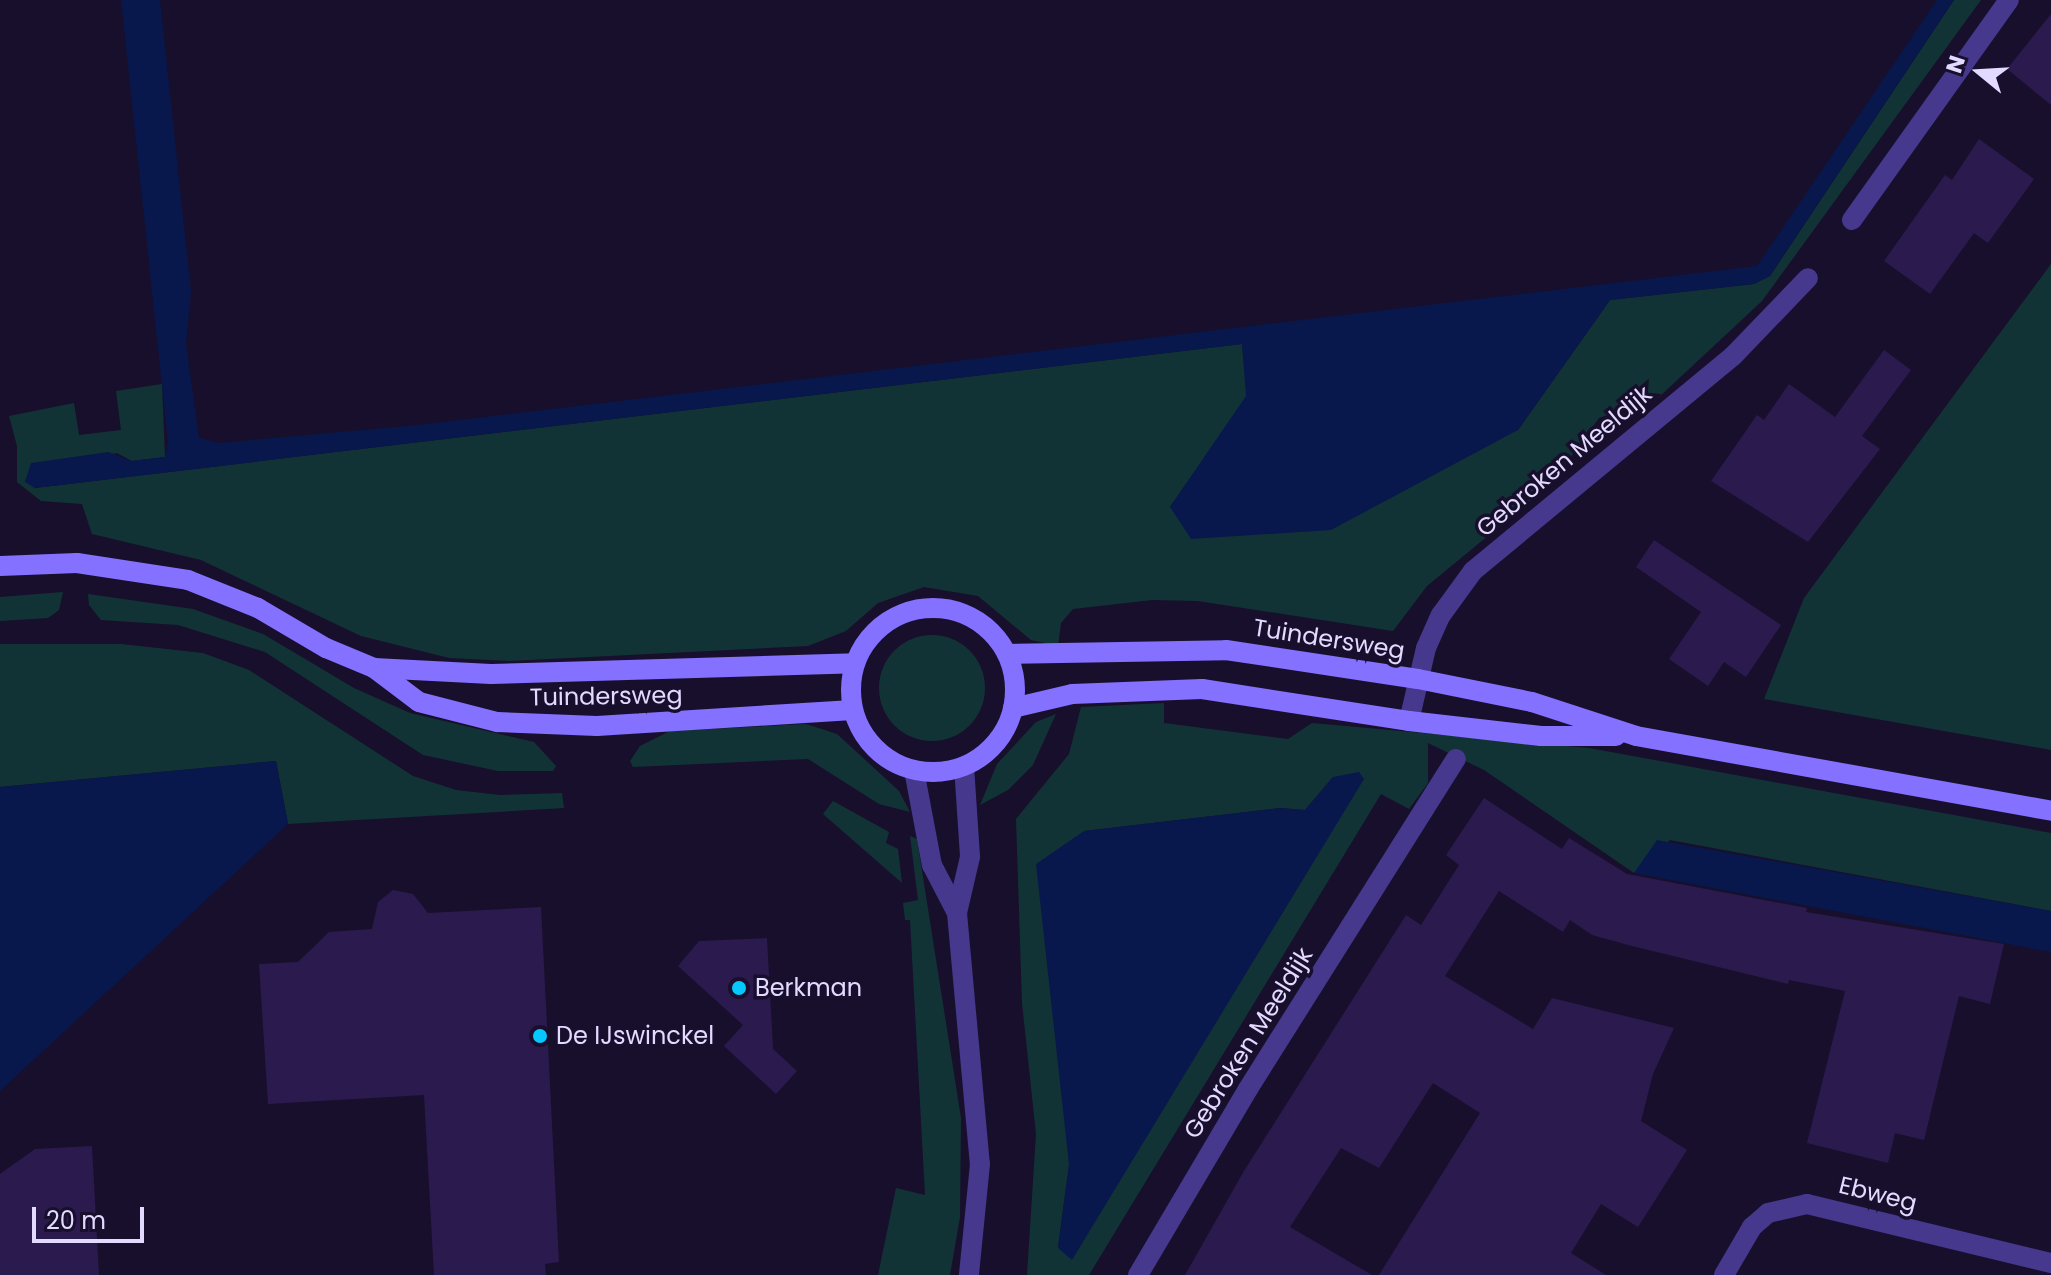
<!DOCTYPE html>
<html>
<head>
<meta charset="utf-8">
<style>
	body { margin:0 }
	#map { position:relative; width:2051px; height:1275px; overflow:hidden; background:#180f2c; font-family:Poppins,sans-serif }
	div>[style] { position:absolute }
	.green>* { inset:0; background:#123336 }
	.round { border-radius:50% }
	.water>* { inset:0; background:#08184c }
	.building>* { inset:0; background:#2b1a4e }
	.minor>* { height:20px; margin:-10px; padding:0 10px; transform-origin:10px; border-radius:10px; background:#45388d }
	.secondary>* { height:20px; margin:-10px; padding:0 10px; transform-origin:10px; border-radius:10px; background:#8571ff }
	.secondary>.ring { margin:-10px; padding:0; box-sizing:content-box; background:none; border:20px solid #8571ff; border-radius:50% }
	.dots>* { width:22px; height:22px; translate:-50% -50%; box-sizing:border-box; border:4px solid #180f2c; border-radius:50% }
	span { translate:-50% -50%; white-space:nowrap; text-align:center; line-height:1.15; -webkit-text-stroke:7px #180f2c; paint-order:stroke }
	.street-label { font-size:24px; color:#e3daff }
	.poi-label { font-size:24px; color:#e3daff }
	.left { translate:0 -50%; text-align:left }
	.north { position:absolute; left:1939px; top:32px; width:80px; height:80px; -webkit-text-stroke:6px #180f2c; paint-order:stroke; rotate:288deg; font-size:22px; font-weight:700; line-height:32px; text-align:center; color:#e3daff }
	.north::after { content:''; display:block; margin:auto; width:28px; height:36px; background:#e3daff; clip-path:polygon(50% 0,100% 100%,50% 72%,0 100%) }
	.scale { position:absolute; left:32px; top:1207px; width:112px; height:36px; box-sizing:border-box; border:4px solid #e3daff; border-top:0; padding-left:10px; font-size:24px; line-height:28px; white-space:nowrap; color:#e3daff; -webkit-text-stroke:6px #180f2c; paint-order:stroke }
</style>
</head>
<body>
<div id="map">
	<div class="green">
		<i style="clip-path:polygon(1954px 0,1981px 0,1762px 301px,1658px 398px,1599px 418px,1551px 484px,1427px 586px,1393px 631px,1198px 601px,1152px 600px,1073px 609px,1061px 623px,1058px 646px,1031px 640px,978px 596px,924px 587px,878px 603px,846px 631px,808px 646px,509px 661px,449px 658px,361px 636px,201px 560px,92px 534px,82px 504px,41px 501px,17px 482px,17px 446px,9px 416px,74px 403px,79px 435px,121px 430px,116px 391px,162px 384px,165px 457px,132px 461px,117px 453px,30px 470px,25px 481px,35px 488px,1242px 344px,1247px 396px,1170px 507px,1518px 430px,1610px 300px,1754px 284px,1770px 276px)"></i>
		<i style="clip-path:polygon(2051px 264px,2051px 750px,1764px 699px,1804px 598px)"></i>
		<i style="clip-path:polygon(63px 592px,59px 610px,48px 618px,0 621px,0 597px)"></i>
		<i style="clip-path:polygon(88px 594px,193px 609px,263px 634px,354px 688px,410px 713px,534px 742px,556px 766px,553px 771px,498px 771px,423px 755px,265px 652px,178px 625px,101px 620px,89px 605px)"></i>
		<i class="round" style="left:879px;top:635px;width:106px;height:106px"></i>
		<i style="clip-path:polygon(0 644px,121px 644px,203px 653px,249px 670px,413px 776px,456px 790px,500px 795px,562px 793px,564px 808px,288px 824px,276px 761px,0 787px)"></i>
		<i style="clip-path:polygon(evenodd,1164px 703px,1164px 723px,1288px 739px,1312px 723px,1589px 748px,2051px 833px,2051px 911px,1670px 840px,1634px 873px,1484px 770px,1428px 743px,1428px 783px,1409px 809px,1381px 794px,1089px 1275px,1027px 1275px,1036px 1134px,1022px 1003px,1016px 819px,1069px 754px,1081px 707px,1164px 703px,1333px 777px,1058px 1247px,1069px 1165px,1084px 831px,1280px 808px,1305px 810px,1333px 777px)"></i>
		<i style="clip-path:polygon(1056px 714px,1033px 765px,1008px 790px,980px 805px,997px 764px,1036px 722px)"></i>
		<i style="clip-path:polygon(806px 724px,837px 734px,899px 791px,910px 812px,879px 804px,808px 759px,633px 767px,630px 761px,640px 746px,670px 731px)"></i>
		<i style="clip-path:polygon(833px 801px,889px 832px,886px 843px,898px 849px,902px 883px,823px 814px)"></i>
		<i style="clip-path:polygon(910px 836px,917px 839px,961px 1118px,960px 1217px,950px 1275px,878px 1275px,896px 1188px,925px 1195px,910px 920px,905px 920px,903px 903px,918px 900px)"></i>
	</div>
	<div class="water">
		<i style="clip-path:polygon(121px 0,160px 0,191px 292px,186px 344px,199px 438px,219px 443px,418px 425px,1757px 266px,1937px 0,1954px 0,1770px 276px,1754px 284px,1610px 300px,1518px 430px,1331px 530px,1191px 539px,1170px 507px,1246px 396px,1242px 344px,35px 488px,25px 482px,31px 463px,108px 452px,132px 461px,165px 457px,168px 442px)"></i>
		<i style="clip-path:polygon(276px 761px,288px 824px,0 1091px,0 787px)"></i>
		<i style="clip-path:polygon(1359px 772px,1364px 779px,1072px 1260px,1058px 1248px,1069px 1165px,1036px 864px,1084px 831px,1280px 808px,1305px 810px,1333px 777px)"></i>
		<i style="clip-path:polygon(1657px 840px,2051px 911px,2051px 952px,1634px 873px)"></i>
	</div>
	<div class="building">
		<i style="clip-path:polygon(2051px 14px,2051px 105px,2007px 69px)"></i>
		<i style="clip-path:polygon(1979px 139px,2034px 179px,1988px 243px,1974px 233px,1930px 294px,1884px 261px,1945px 175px,1952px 180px)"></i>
		<i style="clip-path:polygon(1884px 350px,1911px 370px,1862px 436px,1880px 449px,1808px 542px,1711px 481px,1757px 415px,1764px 420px,1789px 384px,1835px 417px)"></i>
		<i style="clip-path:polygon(1654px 540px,1781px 625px,1746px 677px,1724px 662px,1708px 686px,1669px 659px,1701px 612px,1636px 567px)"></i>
		<i style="clip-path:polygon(1484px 798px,1562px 849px,1569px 838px,1627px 874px,1807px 908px,1806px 912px,2004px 944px,1990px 1004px,1959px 996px,1924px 1140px,1895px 1133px,1888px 1163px,1807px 1143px,1845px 991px,1789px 980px,1788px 984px,1632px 946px,1592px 935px,1570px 920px,1563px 932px,1499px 891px,1445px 976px,1533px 1029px,1552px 998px,1674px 1028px,1653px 1074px,1641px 1121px,1687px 1150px,1638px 1227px,1601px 1204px,1571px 1253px,1606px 1275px,1379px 1275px,1480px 1113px,1433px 1083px,1379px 1168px,1341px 1148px,1290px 1227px,1372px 1275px,1185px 1275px,1244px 1171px,1406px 915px,1421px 925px,1459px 865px,1446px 855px)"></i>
		<i style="clip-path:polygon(393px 890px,413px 894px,428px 913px,541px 907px,559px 1262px,545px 1264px,546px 1275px,434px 1275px,424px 1095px,268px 1104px,259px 964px,298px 962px,329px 932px,372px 929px,378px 902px)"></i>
		<i style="clip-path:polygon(767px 938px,773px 1049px,797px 1071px,776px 1094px,724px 1046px,743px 1025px,678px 966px,699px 941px)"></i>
		<i style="clip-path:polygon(92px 1146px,99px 1275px,0 1275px,0 1174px,35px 1149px)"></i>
	</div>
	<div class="minor">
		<i style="left:1852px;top:220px;width:270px;rotate:-54.5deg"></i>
		<i style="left:1409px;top:721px;width:75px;rotate:-76.9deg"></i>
		<i style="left:1426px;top:648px;width:36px;rotate:-66deg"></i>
		<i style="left:1441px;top:615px;width:54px;rotate:-54deg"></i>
		<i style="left:1473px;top:571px;width:337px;rotate:-39.6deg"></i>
		<i style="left:1733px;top:356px;width:108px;rotate:-46.1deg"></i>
		<i style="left:964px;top:766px;width:91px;rotate:86.2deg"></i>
		<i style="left:970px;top:857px;width:57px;rotate:103.1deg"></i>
		<i style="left:957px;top:913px;width:252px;rotate:84.8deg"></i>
		<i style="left:980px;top:1164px;width:112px;rotate:95.7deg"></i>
		<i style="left:914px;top:770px;width:97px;rotate:79.3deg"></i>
		<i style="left:932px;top:865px;width:54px;rotate:62.5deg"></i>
		<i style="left:1138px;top:1275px;width:216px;rotate:-59.4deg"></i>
		<i style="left:1248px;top:1089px;width:390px;rotate:-57.8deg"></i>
		<i style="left:1724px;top:1275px;width:56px;rotate:-59.7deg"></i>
		<i style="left:1752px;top:1227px;width:21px;rotate:-41deg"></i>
		<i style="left:1768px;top:1213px;width:40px;rotate:-13deg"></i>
		<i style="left:1807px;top:1204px;width:251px;rotate:13.6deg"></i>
	</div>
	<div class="secondary">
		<i style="left:0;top:566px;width:77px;rotate:-2.2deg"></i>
		<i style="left:77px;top:563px;width:112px;rotate:8.7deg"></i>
		<i style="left:188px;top:580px;width:75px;rotate:21.8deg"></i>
		<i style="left:258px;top:608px;width:79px;rotate:30.5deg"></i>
		<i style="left:326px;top:648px;width:52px;rotate:22.6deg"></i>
		<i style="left:374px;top:668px;width:56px;rotate:37.1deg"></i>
		<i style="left:419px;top:702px;width:81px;rotate:14.4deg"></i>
		<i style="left:497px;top:722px;width:100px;rotate:2.3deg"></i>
		<i style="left:597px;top:726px;width:256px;rotate:-3.6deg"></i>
		<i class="ring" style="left:851px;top:608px;width:144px;height:144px"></i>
		<i style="left:1007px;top:654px;width:219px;rotate:-1deg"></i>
		<i style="left:1226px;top:650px;width:194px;rotate:8.6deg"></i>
		<i style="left:1418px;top:679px;width:116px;rotate:11.4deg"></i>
		<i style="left:1532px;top:702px;width:109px;rotate:18.1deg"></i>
		<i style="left:1636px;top:736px;width:422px;rotate:10.2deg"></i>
		<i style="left:374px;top:668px;width:117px;rotate:2.9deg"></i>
		<i style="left:491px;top:674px;width:364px;rotate:-1.7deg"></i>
		<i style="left:1013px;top:708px;width:61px;rotate:-13.3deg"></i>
		<i style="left:1072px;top:694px;width:130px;rotate:-2.2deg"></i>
		<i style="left:1202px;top:689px;width:209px;rotate:8.8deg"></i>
		<i style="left:1409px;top:721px;width:133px;rotate:6.5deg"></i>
		<i style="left:1541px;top:736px;width:75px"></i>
	</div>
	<div class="dots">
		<i style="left:739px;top:988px;background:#06c8ff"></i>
		<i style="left:540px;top:1036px;background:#06c8ff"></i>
	</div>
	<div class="street-label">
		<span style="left:1564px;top:461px;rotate:-40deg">Gebroken Meeldijk</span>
		<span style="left:1329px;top:639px;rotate:9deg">Tuindersweg</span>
		<span style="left:606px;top:696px;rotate:-1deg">Tuindersweg</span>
		<span style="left:1248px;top:1043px;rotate:-58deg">Gebroken Meeldijk</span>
		<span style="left:1878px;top:1194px;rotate:14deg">Ebweg</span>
	</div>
	<div class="poi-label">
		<span class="left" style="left:755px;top:988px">Berkman</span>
		<span class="left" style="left:556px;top:1036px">De IJswinckel</span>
	</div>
	<div class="north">N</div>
	<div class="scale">20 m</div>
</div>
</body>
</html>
